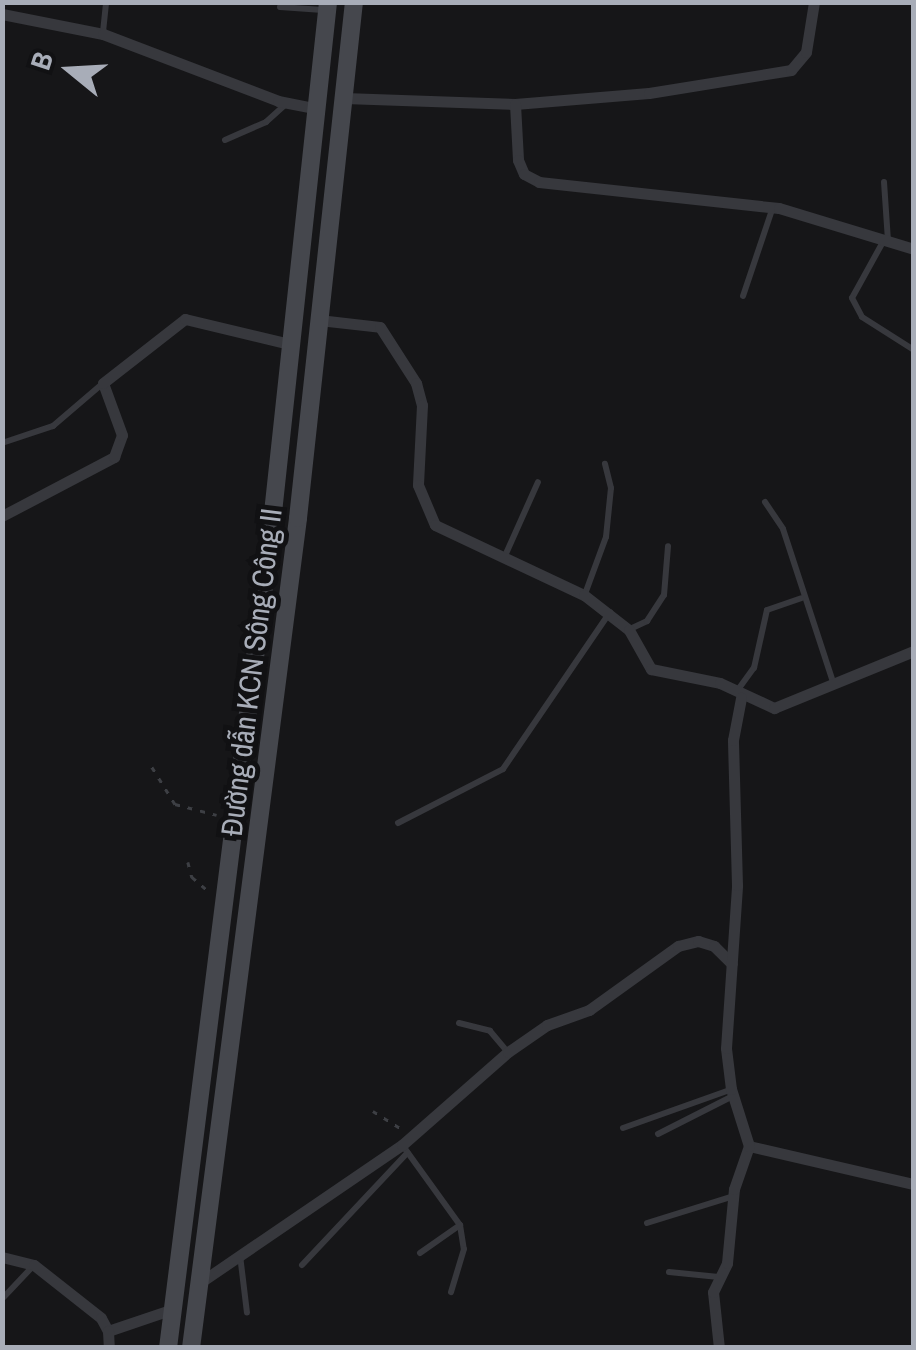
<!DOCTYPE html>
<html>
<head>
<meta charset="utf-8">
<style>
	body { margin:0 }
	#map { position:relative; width:916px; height:1350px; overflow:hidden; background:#161618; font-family:"Archivo Narrow",sans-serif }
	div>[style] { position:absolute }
	.path>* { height:2.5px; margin-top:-1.25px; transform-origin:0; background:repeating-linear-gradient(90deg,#3d3f44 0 5px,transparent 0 13px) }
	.lane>* { height:6px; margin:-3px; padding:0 3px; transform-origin:3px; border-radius:3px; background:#37383d }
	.street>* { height:11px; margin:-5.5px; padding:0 5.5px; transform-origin:5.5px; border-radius:5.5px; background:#37383d }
	.secondary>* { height:18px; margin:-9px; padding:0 9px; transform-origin:9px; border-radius:9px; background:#45474d }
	span { translate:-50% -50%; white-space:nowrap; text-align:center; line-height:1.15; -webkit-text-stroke:10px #111113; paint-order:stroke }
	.street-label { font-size:30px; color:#a8adb8 }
	.frame { position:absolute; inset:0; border:5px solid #a8adb8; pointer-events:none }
	.north { position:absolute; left:20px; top:20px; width:100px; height:100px; -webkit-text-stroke:8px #111113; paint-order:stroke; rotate:288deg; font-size:28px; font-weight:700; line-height:40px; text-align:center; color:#a8adb8 }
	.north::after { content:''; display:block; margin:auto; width:35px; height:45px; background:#a8adb8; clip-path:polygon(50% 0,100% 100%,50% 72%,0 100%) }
</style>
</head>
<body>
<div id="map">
	<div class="path">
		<i style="left:152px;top:767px;width:44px;rotate:58.1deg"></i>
		<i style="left:175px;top:804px;width:43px;rotate:14.7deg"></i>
		<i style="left:188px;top:862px;width:16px;rotate:75deg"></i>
		<i style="left:192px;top:877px;width:21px;rotate:41deg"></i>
		<i style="left:373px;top:1111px;width:32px;rotate:32deg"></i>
	</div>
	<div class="lane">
		<i style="left:280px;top:7px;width:43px;rotate:4deg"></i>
		<i style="left:103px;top:32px;width:30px;rotate:-84deg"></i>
		<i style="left:225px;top:140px;width:45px;rotate:-23.7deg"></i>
		<i style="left:266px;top:122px;width:28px;rotate:-42deg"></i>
		<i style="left:884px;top:182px;width:58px;rotate:86.1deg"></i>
		<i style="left:884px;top:240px;width:66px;rotate:118.9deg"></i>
		<i style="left:852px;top:298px;width:21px;rotate:62deg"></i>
		<i style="left:862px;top:317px;width:62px;rotate:32.4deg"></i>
		<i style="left:743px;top:296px;width:94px;rotate:-71.4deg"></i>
		<i style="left:2px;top:443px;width:54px;rotate:-18.4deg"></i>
		<i style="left:53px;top:426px;width:65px;rotate:-40.6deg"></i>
		<i style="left:765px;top:502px;width:32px;rotate:56deg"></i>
		<i style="left:783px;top:529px;width:161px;rotate:71.9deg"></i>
		<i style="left:504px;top:558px;width:83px;rotate:-65.9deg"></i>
		<i style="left:585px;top:594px;width:61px;rotate:-69.8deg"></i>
		<i style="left:606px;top:537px;width:49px;rotate:-84.2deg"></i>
		<i style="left:611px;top:488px;width:25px;rotate:-104deg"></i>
		<i style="left:630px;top:629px;width:19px;rotate:-25deg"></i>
		<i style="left:647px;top:621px;width:31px;rotate:-57deg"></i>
		<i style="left:664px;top:595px;width:49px;rotate:-85.3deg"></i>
		<i style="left:737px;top:691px;width:29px;rotate:-54deg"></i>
		<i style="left:754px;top:668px;width:59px;rotate:-77.4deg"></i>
		<i style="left:767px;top:610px;width:36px;rotate:-19deg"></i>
		<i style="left:398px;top:823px;width:118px;rotate:-27.2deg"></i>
		<i style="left:503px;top:769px;width:190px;rotate:-55.7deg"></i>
		<i style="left:459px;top:1023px;width:32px;rotate:14deg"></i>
		<i style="left:490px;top:1031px;width:26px;rotate:50deg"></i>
		<i style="left:623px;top:1128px;width:114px;rotate:-19.6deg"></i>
		<i style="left:658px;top:1134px;width:84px;rotate:-26.9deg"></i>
		<i style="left:403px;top:1146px;width:97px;rotate:54.2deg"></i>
		<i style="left:460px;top:1225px;width:24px;rotate:81deg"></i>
		<i style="left:464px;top:1249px;width:45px;rotate:106.8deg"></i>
		<i style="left:647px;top:1223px;width:88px;rotate:-17.2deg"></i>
		<i style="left:420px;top:1253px;width:49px;rotate:-35deg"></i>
		<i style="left:240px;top:1255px;width:58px;rotate:83.1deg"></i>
		<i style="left:302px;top:1265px;width:154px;rotate:-46.8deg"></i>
		<i style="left:669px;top:1272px;width:50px;rotate:5.7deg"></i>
		<i style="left:2px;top:1299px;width:47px;rotate:-46.7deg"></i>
	</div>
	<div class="street">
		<i style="left:2px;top:14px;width:103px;rotate:11.2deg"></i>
		<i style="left:103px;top:34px;width:187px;rotate:20.9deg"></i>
		<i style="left:278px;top:101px;width:37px;rotate:11deg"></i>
		<i style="left:344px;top:98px;width:171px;rotate:2deg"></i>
		<i style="left:515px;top:104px;width:134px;rotate:-4.7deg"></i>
		<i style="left:649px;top:93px;width:144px;rotate:-9.2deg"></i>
		<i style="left:791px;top:70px;width:23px;rotate:-50deg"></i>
		<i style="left:806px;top:52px;width:51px;rotate:-80.9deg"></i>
		<i style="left:515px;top:104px;width:56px;rotate:86.9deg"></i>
		<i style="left:518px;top:160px;width:15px;rotate:67deg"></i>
		<i style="left:524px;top:174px;width:17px;rotate:28deg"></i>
		<i style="left:539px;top:182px;width:241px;rotate:6.2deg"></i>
		<i style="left:779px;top:208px;width:141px;rotate:16.9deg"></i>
		<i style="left:319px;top:320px;width:61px;rotate:6.5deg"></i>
		<i style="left:380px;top:327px;width:67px;rotate:57.3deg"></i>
		<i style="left:416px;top:383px;width:23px;rotate:75deg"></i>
		<i style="left:422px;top:405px;width:80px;rotate:92.9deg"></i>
		<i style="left:418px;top:485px;width:43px;rotate:67deg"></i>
		<i style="left:435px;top:525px;width:165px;rotate:25.2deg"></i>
		<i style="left:584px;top:595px;width:57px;rotate:37.9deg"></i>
		<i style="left:629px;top:630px;width:45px;rotate:60.6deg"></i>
		<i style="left:651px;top:669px;width:70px;rotate:11.5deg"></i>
		<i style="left:720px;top:683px;width:60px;rotate:24.8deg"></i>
		<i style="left:774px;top:708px;width:151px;rotate:-22.2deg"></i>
		<i style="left:2px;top:516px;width:127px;rotate:-27.8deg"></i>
		<i style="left:114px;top:457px;width:23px;rotate:-70deg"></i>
		<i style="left:122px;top:435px;width:55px;rotate:-110.1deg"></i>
		<i style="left:103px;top:383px;width:104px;rotate:-38deg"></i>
		<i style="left:185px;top:319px;width:108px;rotate:13.4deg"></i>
		<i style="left:749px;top:1146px;width:169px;rotate:13deg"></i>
		<i style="left:2px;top:1257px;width:33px;rotate:14deg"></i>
		<i style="left:34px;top:1265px;width:85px;rotate:38.3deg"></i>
		<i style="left:101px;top:1318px;width:15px;rotate:62deg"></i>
		<i style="left:108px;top:1331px;width:69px;rotate:-18.7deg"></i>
		<i style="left:198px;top:1284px;width:247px;rotate:-34.3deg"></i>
		<i style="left:402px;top:1145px;width:141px;rotate:-41.3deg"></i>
		<i style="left:508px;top:1052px;width:47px;rotate:-34.7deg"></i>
		<i style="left:547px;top:1025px;width:45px;rotate:-19.7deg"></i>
		<i style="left:589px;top:1010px;width:110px;rotate:-35.7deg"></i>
		<i style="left:678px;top:946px;width:21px;rotate:-14deg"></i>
		<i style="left:698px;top:941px;width:17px;rotate:17deg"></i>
		<i style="left:714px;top:946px;width:25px;rotate:45deg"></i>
		<i style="left:108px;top:1331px;width:17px;rotate:87deg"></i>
		<i style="left:719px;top:1348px;width:56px;rotate:-96.1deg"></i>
		<i style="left:713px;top:1292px;width:32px;rotate:-64deg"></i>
		<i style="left:727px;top:1263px;width:74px;rotate:-84.6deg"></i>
		<i style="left:734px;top:1189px;width:46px;rotate:-70.8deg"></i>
		<i style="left:749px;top:1146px;width:60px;rotate:-107.5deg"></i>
		<i style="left:731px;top:1089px;width:41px;rotate:-97deg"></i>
		<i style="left:726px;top:1048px;width:163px;rotate:-86.1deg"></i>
		<i style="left:737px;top:885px;width:145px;rotate:-91.6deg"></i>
		<i style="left:733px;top:740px;width:43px;rotate:-79.2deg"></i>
	</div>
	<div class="secondary">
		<i style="left:168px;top:1348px;width:833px;rotate:-82.82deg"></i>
		<i style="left:272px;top:522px;width:523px;rotate:-83.85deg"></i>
		<i style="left:191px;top:1348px;width:837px;rotate:-82.65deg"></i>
		<i style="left:298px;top:518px;width:519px;rotate:-83.81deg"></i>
	</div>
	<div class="street-label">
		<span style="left:251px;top:672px;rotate:-83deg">Đường dẫn KCN Sông Công II</span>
	</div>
	<div class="frame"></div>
	<div class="north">B</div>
</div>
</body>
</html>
